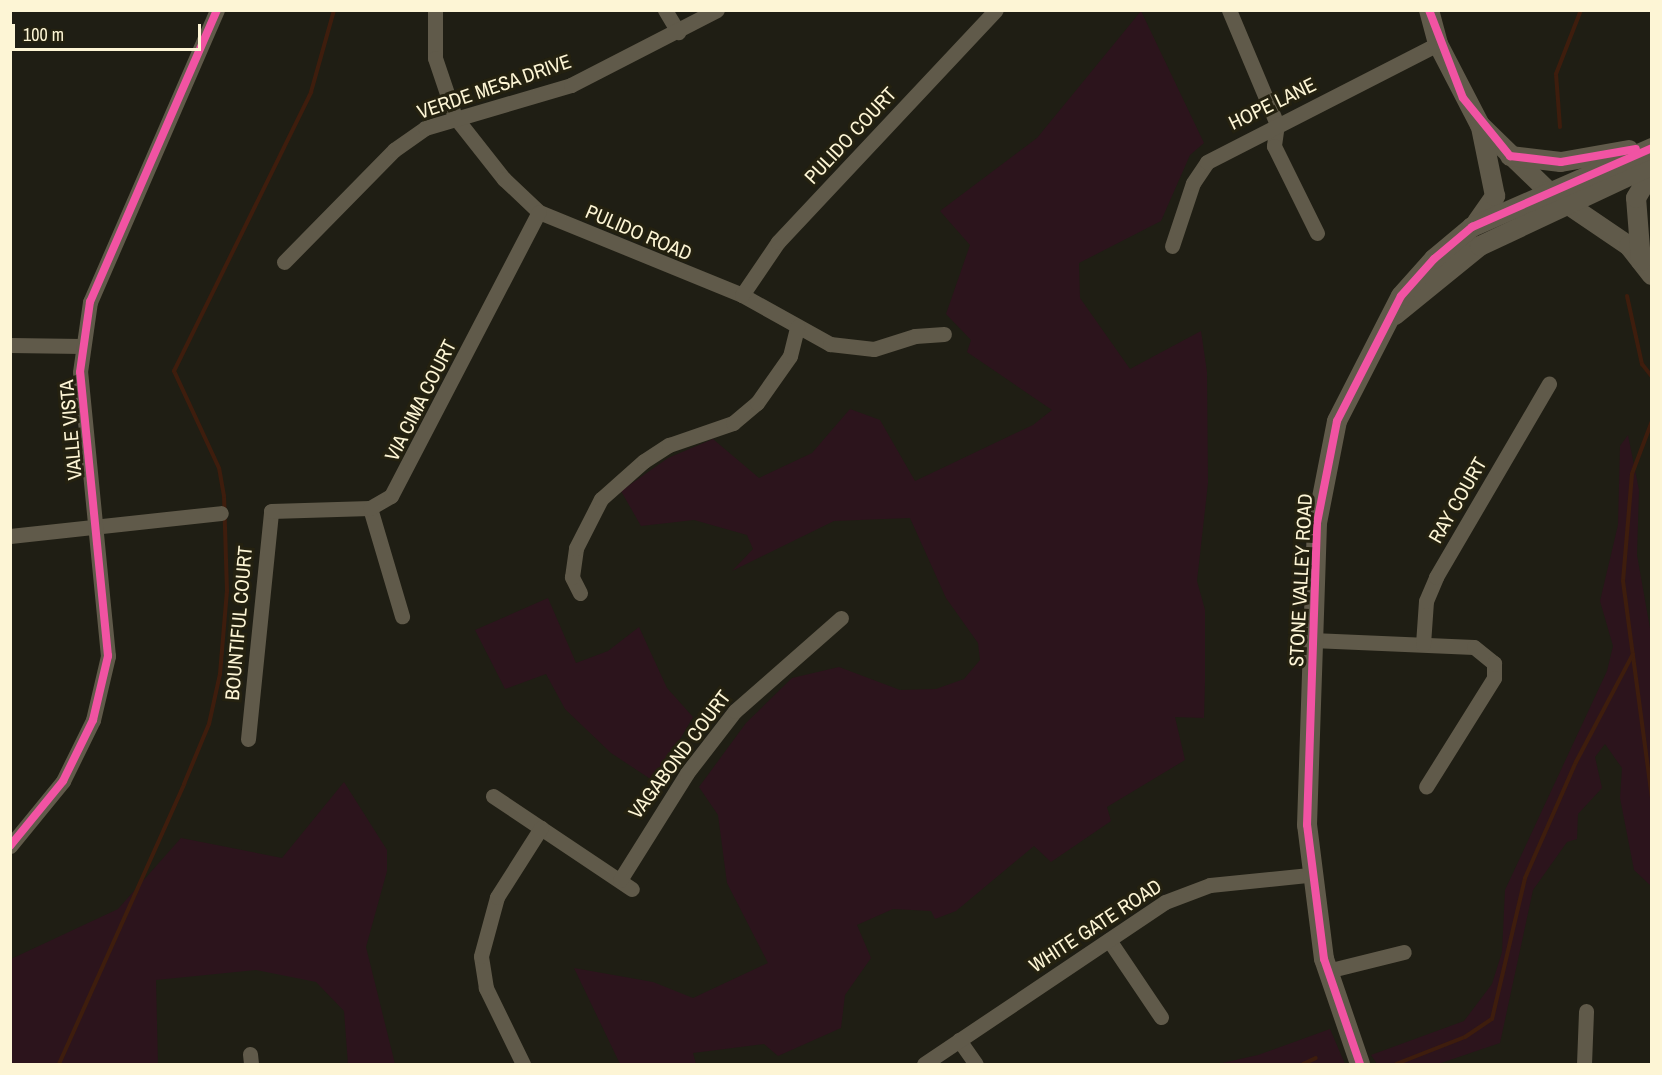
<!DOCTYPE html>
<html>
<head>
<meta charset="utf-8">
<style>
	body { margin:0 }
	#map { position:relative; width:1662px; height:1075px; overflow:hidden; background:#1f1e14; font-family:"Archivo Narrow",sans-serif }
	div>[style] { position:absolute }
	.green>* { inset:0; background:#2c141c }
	.stream>* { height:4px; margin:-2px; padding:0 2px; transform-origin:2px; border-radius:2px; background:#3e1d0d }
	.minor>* { height:15px; margin:-7.5px; padding:0 7.5px; transform-origin:7.5px; border-radius:7.5px; background:#605a4a }
	.tertiary>* { height:20px; margin:-10px; padding:0 10px; transform-origin:10px; border-radius:10px; background:#605a4a }
	.cycleway>* { height:8px; margin:-4px; padding:0 4px; transform-origin:4px; border-radius:4px; background:#f153a3 }
	span { translate:-50% -50%; white-space:nowrap; text-align:center; line-height:1.15; -webkit-text-stroke:6px #242110; paint-order:stroke }
	.street-label { font-size:20px; color:#fdf5d5 }
	.frame { position:absolute; inset:0; border:12px solid #fdf5d5; pointer-events:none }
	.scale { position:absolute; left:12px; top:24px; width:189px; height:27px; box-sizing:border-box; border:3px solid #fdf5d5; border-top:0; padding-left:8px; font-size:18px; line-height:21px; white-space:nowrap; color:#fdf5d5; -webkit-text-stroke:4px #242110; paint-order:stroke }
</style>
</head>
<body>
<div id="map">
	<div class="green">
		<i style="clip-path:polygon(1141px 11px,1204px 143px,1190px 155px,1161px 221px,1079px 263px,1080px 298px,1130px 369px,1201px 331px,1207px 372px,1208px 483px,1197px 581px,1205px 610px,1205px 682px,1204px 718px,1175px 717px,1185px 760px,1107px 807px,1111px 821px,1051px 862px,1034px 846px,956px 911px,935px 919px,931px 911px,893px 909px,857px 925px,871px 958px,845px 995px,841px 1028px,778px 1056px,764px 1044px,693px 1053px,696px 1064px,620px 1064px,574px 968px,653px 982px,693px 998px,768px 963px,727px 883px,718px 815px,699px 787px,746px 723px,792px 678px,839px 667px,900px 690px,936px 689px,964px 679px,980px 660px,978px 643px,946px 598px,910px 518px,834px 521px,732px 571px,753px 549px,747px 535px,694px 520px,641px 526px,621px 491px,668px 458px,713px 439px,759px 478px,812px 453px,850px 409px,880px 420px,915px 481px,1033px 425px,1052px 410px,967px 352px,971px 340px,946px 314px,970px 245px,940px 211px,1037px 138px)"></i>
		<i style="clip-path:polygon(1628px 435px,1639px 490px,1637px 555px,1651px 634px,1651px 886px,1634px 870px,1620px 798px,1622px 768px,1605px 744px,1595px 757px,1602px 788px,1578px 814px,1577px 839px,1567px 842px,1533px 890px,1500px 1043px,1438px 1064px,1377px 1064px,1371px 1055px,1464px 1021px,1492px 984px,1502px 952px,1505px 890px,1607px 671px,1613px 646px,1600px 601px,1618px 525px,1620px 446px)"></i>
		<i style="clip-path:polygon(548px 598px,576px 663px,608px 651px,639px 627px,667px 688px,693px 717px,655px 782px,611px 753px,565px 709px,546px 674px,505px 689px,475px 630px)"></i>
		<i style="clip-path:polygon(344px 782px,387px 850px,387px 871px,366px 947px,395px 1064px,348px 1064px,344px 1011px,316px 982px,256px 970px,156px 980px,158px 1064px,11px 1064px,11px 959px,118px 909px,181px 838px,282px 858px)"></i>
		<i style="clip-path:polygon(1330px 1029px,1345px 1064px,1218px 1064px,1258px 1055px)"></i>
	</div>
	<div class="stream">
		<i style="left:1560px;top:127px;width:53px;rotate:-94.3deg"></i>
		<i style="left:1556px;top:74px;width:69px;rotate:-68.7deg"></i>
		<i style="left:1627px;top:296px;width:70px;rotate:77.6deg"></i>
		<i style="left:1642px;top:364px;width:16px;rotate:52deg"></i>
		<i style="left:1652px;top:421px;width:57px;rotate:110.7deg"></i>
		<i style="left:1632px;top:474px;width:107px;rotate:94.8deg"></i>
		<i style="left:1623px;top:581px;width:219px;rotate:82.4deg"></i>
		<i style="left:59px;top:1064px;width:307px;rotate:-65.9deg"></i>
		<i style="left:184px;top:784px;width:65px;rotate:-67.4deg"></i>
		<i style="left:209px;top:724px;width:51px;rotate:-77.6deg"></i>
		<i style="left:220px;top:674px;width:83px;rotate:-85.2deg"></i>
		<i style="left:227px;top:591px;width:95px;rotate:-91.8deg"></i>
		<i style="left:224px;top:496px;width:28px;rotate:-100deg"></i>
		<i style="left:219px;top:468px;width:107px;rotate:-114.9deg"></i>
		<i style="left:174px;top:371px;width:311px;rotate:-63.8deg"></i>
		<i style="left:311px;top:92px;width:85px;rotate:-74.3deg"></i>
		<i style="left:1303px;top:1064px;width:14px;rotate:-25deg"></i>
		<i style="left:1396px;top:1064px;width:74px;rotate:-21.4deg"></i>
		<i style="left:1465px;top:1037px;width:32px;rotate:-34deg"></i>
		<i style="left:1492px;top:1019px;width:145px;rotate:-76.8deg"></i>
		<i style="left:1525px;top:878px;width:127px;rotate:-66.3deg"></i>
		<i style="left:1576px;top:762px;width:122px;rotate:-62.2deg"></i>
	</div>
	<div class="minor">
		<i style="left:435px;top:10px;width:48px;rotate:90deg"></i>
		<i style="left:435px;top:58px;width:62px;rotate:71.3deg"></i>
		<i style="left:455px;top:117px;width:79px;rotate:51.7deg"></i>
		<i style="left:504px;top:179px;width:48px;rotate:43.3deg"></i>
		<i style="left:539px;top:212px;width:219px;rotate:22.2deg"></i>
		<i style="left:742px;top:295px;width:101px;rotate:29.1deg"></i>
		<i style="left:830px;top:344px;width:44px;rotate:6.5deg"></i>
		<i style="left:874px;top:349px;width:43px;rotate:-17.6deg"></i>
		<i style="left:915px;top:336px;width:29px;rotate:-4deg"></i>
		<i style="left:665px;top:10px;width:26px;rotate:59deg"></i>
		<i style="left:1229px;top:10px;width:124px;rotate:67.2deg"></i>
		<i style="left:1277px;top:124px;width:22px;rotate:98deg"></i>
		<i style="left:1274px;top:146px;width:97px;rotate:63.7deg"></i>
		<i style="left:1172px;top:246px;width:66px;rotate:-71.6deg"></i>
		<i style="left:1193px;top:183px;width:25px;rotate:-56deg"></i>
		<i style="left:1207px;top:162px;width:259px;rotate:-27.1deg"></i>
		<i style="left:284px;top:262px;width:157px;rotate:-45.5deg"></i>
		<i style="left:394px;top:150px;width:38px;rotate:-35deg"></i>
		<i style="left:425px;top:128px;width:152px;rotate:-16.4deg"></i>
		<i style="left:571px;top:85px;width:164px;rotate:-27.2deg"></i>
		<i style="left:742px;top:295px;width:64px;rotate:-55.8deg"></i>
		<i style="left:778px;top:242px;width:318px;rotate:-46.8deg"></i>
		<i style="left:10px;top:345px;width:72px;rotate:0.8deg"></i>
		<i style="left:370px;top:508px;width:113px;rotate:73.5deg"></i>
		<i style="left:10px;top:536px;width:212px;rotate:-6.2deg"></i>
		<i style="left:580px;top:593px;width:18px;rotate:-117deg"></i>
		<i style="left:572px;top:577px;width:29px;rotate:-82deg"></i>
		<i style="left:576px;top:548px;width:55px;rotate:-63deg"></i>
		<i style="left:601px;top:499px;width:57px;rotate:-41.5deg"></i>
		<i style="left:644px;top:461px;width:30px;rotate:-33deg"></i>
		<i style="left:669px;top:445px;width:68px;rotate:-19deg"></i>
		<i style="left:733px;top:423px;width:31px;rotate:-40deg"></i>
		<i style="left:757px;top:403px;width:57px;rotate:-54.9deg"></i>
		<i style="left:790px;top:356px;width:30px;rotate:-76deg"></i>
		<i style="left:1312px;top:640px;width:162px;rotate:2.5deg"></i>
		<i style="left:1474px;top:647px;width:26px;rotate:39deg"></i>
		<i style="left:1494px;top:663px;width:15px;rotate:90deg"></i>
		<i style="left:1494px;top:678px;width:128px;rotate:122deg"></i>
		<i style="left:1423px;top:644px;width:43px;rotate:-86deg"></i>
		<i style="left:1426px;top:601px;width:26px;rotate:-67deg"></i>
		<i style="left:1436px;top:577px;width:224px;rotate:-59.7deg"></i>
		<i style="left:248px;top:739px;width:229px;rotate:-84.2deg"></i>
		<i style="left:271px;top:511px;width:99px;rotate:-1.7deg"></i>
		<i style="left:370px;top:508px;width:24px;rotate:-30deg"></i>
		<i style="left:391px;top:496px;width:320px;rotate:-62.5deg"></i>
		<i style="left:493px;top:796px;width:167px;rotate:33.8deg"></i>
		<i style="left:10px;top:846px;width:84px;rotate:-50.8deg"></i>
		<i style="left:63px;top:781px;width:68px;rotate:-63.8deg"></i>
		<i style="left:93px;top:720px;width:66px;rotate:-76.8deg"></i>
		<i style="left:108px;top:656px;width:285px;rotate:-95.6deg"></i>
		<i style="left:80px;top:372px;width:71px;rotate:-81.9deg"></i>
		<i style="left:90px;top:302px;width:318px;rotate:-66.5deg"></i>
		<i style="left:620px;top:880px;width:126px;rotate:-57.9deg"></i>
		<i style="left:687px;top:773px;width:78px;rotate:-52.3deg"></i>
		<i style="left:735px;top:711px;width:141px;rotate:-41.3deg"></i>
		<i style="left:1109px;top:940px;width:93px;rotate:56deg"></i>
		<i style="left:1327px;top:971px;width:79px;rotate:-13.9deg"></i>
		<i style="left:959px;top:1040px;width:29px;rotate:55deg"></i>
		<i style="left:250px;top:1054px;width:10px;rotate:84deg"></i>
		<i style="left:523px;top:1064px;width:85px;rotate:-116deg"></i>
		<i style="left:486px;top:988px;width:32px;rotate:-99deg"></i>
		<i style="left:481px;top:956px;width:61px;rotate:-74.8deg"></i>
		<i style="left:497px;top:897px;width:82px;rotate:-57.5deg"></i>
		<i style="left:924px;top:1064px;width:290px;rotate:-33.9deg"></i>
		<i style="left:1165px;top:902px;width:48px;rotate:-20.7deg"></i>
		<i style="left:1210px;top:885px;width:100px;rotate:-5.8deg"></i>
		<i style="left:1584px;top:1064px;width:53px;rotate:-87.8deg"></i>
	</div>
	<div class="tertiary">
		<i style="left:1429px;top:10px;width:35px;rotate:75deg"></i>
		<i style="left:1438px;top:44px;width:91px;rotate:62.6deg"></i>
		<i style="left:1480px;top:125px;width:95px;rotate:44.1deg"></i>
		<i style="left:1548px;top:191px;width:98px;rotate:34.2deg"></i>
		<i style="left:1629px;top:246px;width:37px;rotate:52deg"></i>
		<i style="left:1510px;top:156px;width:51px;rotate:6.7deg"></i>
		<i style="left:1561px;top:162px;width:69px;rotate:-10deg"></i>
		<i style="left:1477px;top:222px;width:32px;rotate:-55deg"></i>
		<i style="left:1495px;top:196px;width:70px;rotate:-101.5deg"></i>
		<i style="left:1641px;top:261px;width:63px;rotate:-94.5deg"></i>
		<i style="left:1636px;top:198px;width:31px;rotate:-59deg"></i>
		<i style="left:1395px;top:315px;width:109px;rotate:-39.1deg"></i>
		<i style="left:1480px;top:246px;width:190px;rotate:-25.2deg"></i>
		<i style="left:1360px;top:1064px;width:111px;rotate:-108.9deg"></i>
		<i style="left:1324px;top:959px;width:135px;rotate:-97.2deg"></i>
		<i style="left:1307px;top:825px;width:302px;rotate:-88.1deg"></i>
		<i style="left:1317px;top:523px;width:104px;rotate:-78.9deg"></i>
		<i style="left:1337px;top:421px;width:140px;rotate:-62.9deg"></i>
		<i style="left:1401px;top:296px;width:50px;rotate:-48.3deg"></i>
		<i style="left:1434px;top:259px;width:50px;rotate:-40.1deg"></i>
		<i style="left:1472px;top:227px;width:197px;rotate:-23.7deg"></i>
	</div>
	<div class="cycleway">
		<i style="left:1429px;top:10px;width:94px;rotate:68.9deg"></i>
		<i style="left:1463px;top:98px;width:75px;rotate:51deg"></i>
		<i style="left:1510px;top:156px;width:51px;rotate:6.7deg"></i>
		<i style="left:1561px;top:162px;width:76px;rotate:-9.8deg"></i>
		<i style="left:10px;top:846px;width:84px;rotate:-50.8deg"></i>
		<i style="left:63px;top:781px;width:68px;rotate:-63.8deg"></i>
		<i style="left:93px;top:720px;width:66px;rotate:-76.8deg"></i>
		<i style="left:108px;top:656px;width:285px;rotate:-95.6deg"></i>
		<i style="left:80px;top:372px;width:71px;rotate:-81.9deg"></i>
		<i style="left:90px;top:302px;width:318px;rotate:-66.5deg"></i>
		<i style="left:1360px;top:1064px;width:111px;rotate:-108.9deg"></i>
		<i style="left:1324px;top:959px;width:135px;rotate:-97.2deg"></i>
		<i style="left:1307px;top:825px;width:302px;rotate:-88.1deg"></i>
		<i style="left:1317px;top:523px;width:104px;rotate:-78.9deg"></i>
		<i style="left:1337px;top:421px;width:140px;rotate:-62.9deg"></i>
		<i style="left:1401px;top:296px;width:50px;rotate:-48.3deg"></i>
		<i style="left:1434px;top:259px;width:50px;rotate:-40.1deg"></i>
		<i style="left:1472px;top:227px;width:197px;rotate:-23.7deg"></i>
	</div>
	<div class="street-label">
		<span style="left:494px;top:86px;rotate:-19deg">VERDE MESA DRIVE</span>
		<span style="left:1272px;top:103px;rotate:-26deg">HOPE LANE</span>
		<span style="left:850px;top:135px;rotate:-47deg">PULIDO COURT</span>
		<span style="left:639px;top:232px;rotate:23deg">PULIDO ROAD</span>
		<span style="left:420px;top:400px;rotate:-63deg">VIA CIMA COURT</span>
		<span style="left:70px;top:430px;rotate:-95deg">VALLE VISTA</span>
		<span style="left:1457px;top:500px;rotate:-60deg">RAY COURT</span>
		<span style="left:1300px;top:580px;rotate:-87deg">STONE VALLEY ROAD</span>
		<span style="left:238px;top:623px;rotate:-85deg">BOUNTIFUL COURT</span>
		<span style="left:679px;top:754px;rotate:-53deg">VAGABOND COURT</span>
		<span style="left:1095px;top:925px;rotate:-33deg">WHITE GATE ROAD</span>
	</div>
	<div class="frame"></div>
	<div class="scale">100 m</div>
</div>
</body>
</html>
